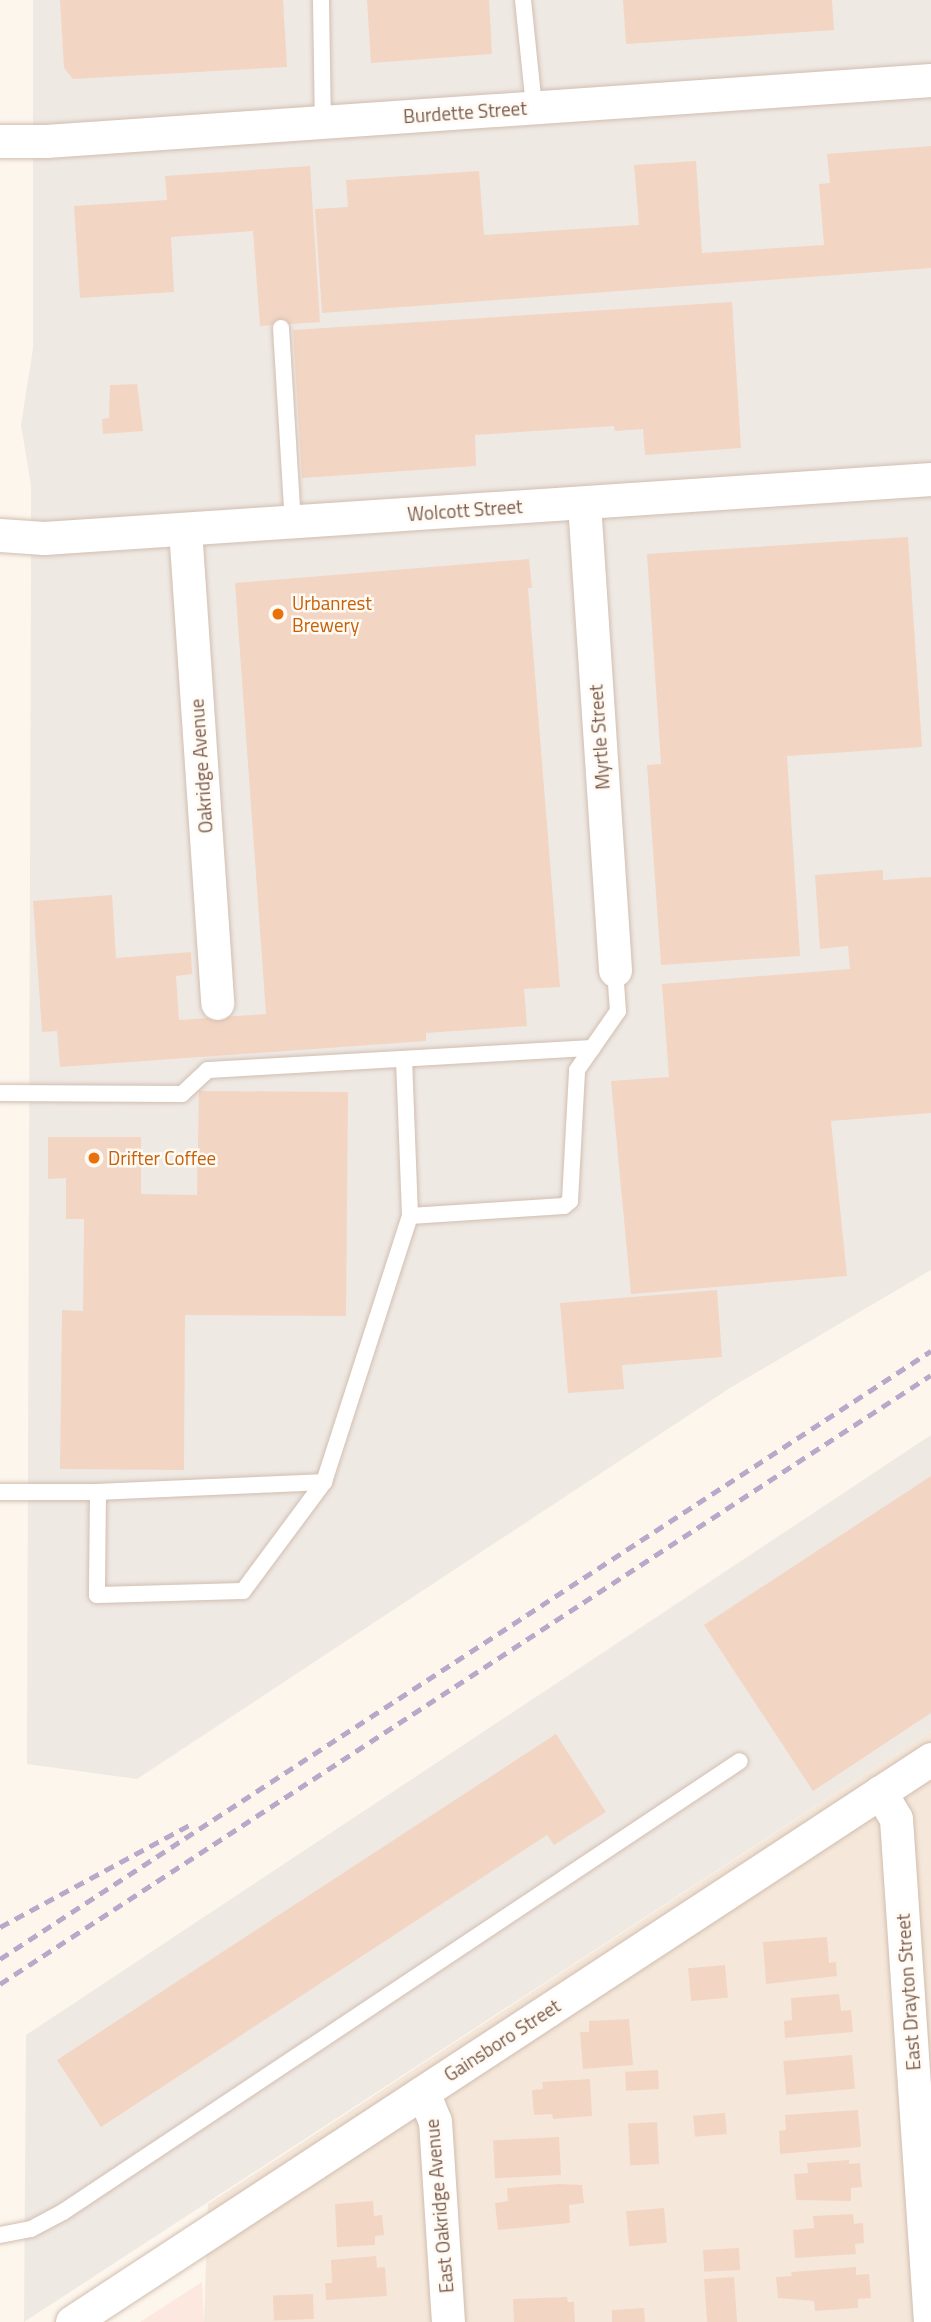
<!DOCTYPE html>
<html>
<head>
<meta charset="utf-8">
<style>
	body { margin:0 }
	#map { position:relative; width:931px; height:2322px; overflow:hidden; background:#fdf6ec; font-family:"Titillium Web",sans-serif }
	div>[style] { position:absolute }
	.residential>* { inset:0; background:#f5e8da }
	.commercial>* { inset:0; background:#fde8e0 }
	.industrial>* { inset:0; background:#efe9e4 }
	.building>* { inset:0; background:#f3d5c3; transform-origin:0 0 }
	.roads { filter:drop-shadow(0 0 2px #d1beb0) drop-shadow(0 0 2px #d1beb0) }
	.lane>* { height:16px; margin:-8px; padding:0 8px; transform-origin:8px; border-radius:8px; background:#fff }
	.street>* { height:33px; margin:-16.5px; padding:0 16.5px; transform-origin:16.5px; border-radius:16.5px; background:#fff }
	.rail>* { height:5px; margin-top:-2.5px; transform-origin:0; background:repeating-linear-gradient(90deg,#b9a8c9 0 10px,transparent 0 17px) }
	.dots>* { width:19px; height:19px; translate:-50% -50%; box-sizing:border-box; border:4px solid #fffaf3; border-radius:50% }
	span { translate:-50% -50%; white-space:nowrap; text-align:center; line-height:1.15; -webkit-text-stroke:5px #fffaf3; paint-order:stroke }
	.street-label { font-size:19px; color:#7a5c4d }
	.food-label { font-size:19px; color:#c56008 }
	.left { translate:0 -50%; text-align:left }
</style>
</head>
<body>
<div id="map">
	<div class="residential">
		<i style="clip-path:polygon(931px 1731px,931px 2322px,204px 2322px,208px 2204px)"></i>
	</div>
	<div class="commercial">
		<i style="clip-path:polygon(202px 2282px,204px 2322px,140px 2322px)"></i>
	</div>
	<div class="industrial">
		<i style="clip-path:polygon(33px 0,931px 0,931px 1270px,730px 1388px,137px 1779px,27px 1764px,31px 571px,31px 485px,21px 425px,33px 348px)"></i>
		<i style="clip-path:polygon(931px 1435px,931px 1731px,24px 2322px,26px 2035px)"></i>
	</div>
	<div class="building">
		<i style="clip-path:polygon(60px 0,283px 0,287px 67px,73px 79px,64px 68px)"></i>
		<i style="clip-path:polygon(367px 0,489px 0,492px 54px,371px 63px)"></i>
		<i style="clip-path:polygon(623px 0,832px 0,834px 30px,626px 44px)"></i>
		<i style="clip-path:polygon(931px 146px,931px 268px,322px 313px,315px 209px,348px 207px,346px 180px,479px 171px,484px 235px,639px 225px,634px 165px,696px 161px,702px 253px,824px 245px,819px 184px,830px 183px,827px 154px)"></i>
		<i style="clip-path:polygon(310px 166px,320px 322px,260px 326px,253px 231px,171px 237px,174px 292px,80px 298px,74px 206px,167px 200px,165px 176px)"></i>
		<i style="clip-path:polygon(732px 302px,741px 448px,645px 455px,643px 429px,615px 431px,614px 426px,475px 435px,476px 466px,302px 478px,293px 330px)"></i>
		<i style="clip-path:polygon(137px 384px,143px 431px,103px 434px,102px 419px,109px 418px,110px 385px)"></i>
		<i style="clip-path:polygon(908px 537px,922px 747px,787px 756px,800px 956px,661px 965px,647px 765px,661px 764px,647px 554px)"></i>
		<i style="clip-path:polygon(529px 559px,532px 588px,528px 588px,560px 987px,524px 989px,527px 1026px,426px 1033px,426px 1041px,60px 1067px,57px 1031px,42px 1032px,33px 901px,112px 895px,116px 958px,191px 952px,192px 974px,176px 976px,179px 1020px,266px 1014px,235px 583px)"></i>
		<i style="clip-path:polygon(883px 870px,883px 880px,931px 877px,931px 1113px,831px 1121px,847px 1276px,631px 1294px,611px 1081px,669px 1077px,662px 984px,850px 969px,848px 946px,820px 949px,815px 875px)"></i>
		<i style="clip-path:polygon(199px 1091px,348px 1092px,346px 1316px,185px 1315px,184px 1470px,60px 1469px,62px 1310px,83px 1311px,84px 1219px,66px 1219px,66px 1178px,48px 1179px,48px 1137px,141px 1137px,141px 1194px,197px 1195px)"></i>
		<i style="clip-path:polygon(717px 1290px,722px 1357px,622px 1365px,624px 1389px,568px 1393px,560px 1303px)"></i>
		<i style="clip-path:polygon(931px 1476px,931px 1713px,813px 1791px,704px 1625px)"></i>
		<i style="clip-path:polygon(556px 1734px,606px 1812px,554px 1845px,547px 1835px,101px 2127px,57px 2060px)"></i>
		<i style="clip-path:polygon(827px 1937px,829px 1963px,836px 1962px,837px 1976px,766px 1984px,763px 1942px)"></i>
		<i style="left:725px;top:1965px;width:33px;height:37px;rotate:85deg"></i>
		<i style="clip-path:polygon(839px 1994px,841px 2011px,851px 2010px,853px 2032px,785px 2038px,784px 2021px,792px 2020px,791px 1998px)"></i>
		<i style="clip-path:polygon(629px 2019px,633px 2065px,583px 2069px,580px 2032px,589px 2032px,589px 2021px)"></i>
		<i style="left:852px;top:2055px;width:34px;height:69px;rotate:85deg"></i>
		<i style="left:658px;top:2070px;width:19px;height:33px;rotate:87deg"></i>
		<i style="clip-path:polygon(590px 2079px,592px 2116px,553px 2119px,552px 2114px,534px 2115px,532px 2090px,543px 2089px,542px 2082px)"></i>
		<i style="clip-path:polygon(858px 2110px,861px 2147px,780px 2154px,779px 2131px,786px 2130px,785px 2115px)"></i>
		<i style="left:725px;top:2113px;width:21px;height:32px;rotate:85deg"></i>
		<i style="left:657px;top:2122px;width:42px;height:29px;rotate:87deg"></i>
		<i style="left:559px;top:2137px;width:38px;height:66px;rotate:87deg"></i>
		<i style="clip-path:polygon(849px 2160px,849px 2164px,860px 2163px,862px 2187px,851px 2188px,851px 2201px,796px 2200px,794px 2174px,808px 2173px,807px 2163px)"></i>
		<i style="clip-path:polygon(559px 2184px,582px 2185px,584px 2203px,569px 2205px,570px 2223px,498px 2230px,495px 2203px,508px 2201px,507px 2188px)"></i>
		<i style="clip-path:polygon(373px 2201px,374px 2216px,382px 2215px,384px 2235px,375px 2236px,375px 2245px,337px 2247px,335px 2204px)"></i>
		<i style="left:664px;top:2208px;width:35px;height:38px;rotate:85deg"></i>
		<i style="clip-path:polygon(853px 2214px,854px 2224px,863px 2223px,864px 2243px,855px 2244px,856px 2254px,795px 2258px,793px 2230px,814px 2228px,813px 2216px)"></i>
		<i style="left:739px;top:2248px;width:22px;height:36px;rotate:87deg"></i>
		<i style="clip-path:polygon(376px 2256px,377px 2268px,385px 2267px,387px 2296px,326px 2300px,325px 2283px,332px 2283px,331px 2260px)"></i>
		<i style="clip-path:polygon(856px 2267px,856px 2275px,869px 2274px,871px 2298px,858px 2299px,858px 2308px,815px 2311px,814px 2301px,778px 2298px,776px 2277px,792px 2276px,791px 2272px)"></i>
		<i style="left:734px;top:2277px;width:45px;height:30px;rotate:86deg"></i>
		<i style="left:313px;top:2294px;width:25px;height:40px;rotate:88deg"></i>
		<i style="clip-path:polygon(567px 2297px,568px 2302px,574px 2302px,575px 2322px,514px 2322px,513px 2299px)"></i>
		<i style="clip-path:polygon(644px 2308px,645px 2322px,612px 2322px,612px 2310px)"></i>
	</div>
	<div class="roads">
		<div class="lane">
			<i style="left:321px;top:0;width:123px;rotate:89.1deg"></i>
			<i style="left:523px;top:0;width:108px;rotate:84.1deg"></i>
			<i style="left:281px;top:328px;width:194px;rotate:86.5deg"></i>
			<i style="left:404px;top:1059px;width:157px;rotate:87.8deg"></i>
			<i style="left:0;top:1093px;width:182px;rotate:0.3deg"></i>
			<i style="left:182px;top:1094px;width:35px;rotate:-43deg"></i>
			<i style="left:208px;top:1070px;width:385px;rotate:-3.3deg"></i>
			<i style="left:0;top:1492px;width:98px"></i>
			<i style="left:98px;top:1492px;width:103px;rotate:90.6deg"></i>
			<i style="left:97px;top:1595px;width:146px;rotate:-1.6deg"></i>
			<i style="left:243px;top:1591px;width:136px;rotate:-53.4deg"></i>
			<i style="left:98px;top:1492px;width:226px;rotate:-2.5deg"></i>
			<i style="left:324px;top:1482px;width:280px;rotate:-72.1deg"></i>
			<i style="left:410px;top:1216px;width:154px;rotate:-3.7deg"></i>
			<i style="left:564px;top:1206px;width:8px;rotate:-40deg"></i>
			<i style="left:570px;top:1201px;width:131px;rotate:-86.9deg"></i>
			<i style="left:577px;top:1070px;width:72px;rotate:-55.2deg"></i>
			<i style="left:618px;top:1011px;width:41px;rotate:-94.2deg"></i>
			<i style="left:0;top:2235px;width:32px;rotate:-11deg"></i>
			<i style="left:31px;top:2229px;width:36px;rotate:-28deg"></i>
			<i style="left:63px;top:2212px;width:813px;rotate:-33.67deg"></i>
		</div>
		<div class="street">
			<i style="left:0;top:141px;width:46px"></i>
			<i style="left:46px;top:141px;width:887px;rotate:-3.94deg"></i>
			<i style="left:584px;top:503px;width:468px;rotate:86.2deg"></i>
			<i style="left:185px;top:529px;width:475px;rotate:86.1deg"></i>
			<i style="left:0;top:535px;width:44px;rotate:3.9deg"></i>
			<i style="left:44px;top:538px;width:889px;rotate:-3.81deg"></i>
			<i style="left:880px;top:1792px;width:31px;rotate:59deg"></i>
			<i style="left:896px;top:1819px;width:504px;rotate:86.13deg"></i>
			<i style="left:423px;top:2092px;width:31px;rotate:68deg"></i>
			<i style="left:435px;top:2121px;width:201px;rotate:86.3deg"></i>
			<i style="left:72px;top:2322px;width:1027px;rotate:-33.24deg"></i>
		</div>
	</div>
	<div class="rail">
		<i style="left:0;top:1927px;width:217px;rotate:-28.3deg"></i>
		<i style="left:0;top:1959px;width:1112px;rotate:-33.15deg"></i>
		<i style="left:0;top:1984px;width:1112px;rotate:-33.19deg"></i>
	</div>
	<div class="dots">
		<i style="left:278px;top:614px;background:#e8710a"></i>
		<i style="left:94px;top:1158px;background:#e8710a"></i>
	</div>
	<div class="street-label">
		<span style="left:465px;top:112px;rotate:-4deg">Burdette Street</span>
		<span style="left:465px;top:510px;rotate:-4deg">Wolcott Street</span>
		<span style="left:599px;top:737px;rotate:-94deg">Myrtle Street</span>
		<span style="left:201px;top:766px;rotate:-94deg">Oakridge Avenue</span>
		<span style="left:908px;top:1992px;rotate:-94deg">East Drayton Street</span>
		<span style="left:502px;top:2040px;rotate:-33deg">Gainsboro Street</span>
		<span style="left:439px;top:2206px;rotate:-95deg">East Oakridge Avenue</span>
	</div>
	<div class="food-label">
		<span class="left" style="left:292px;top:614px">Urbanrest<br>Brewery</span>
		<span class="left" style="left:108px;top:1158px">Drifter Coffee</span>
	</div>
</div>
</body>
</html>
